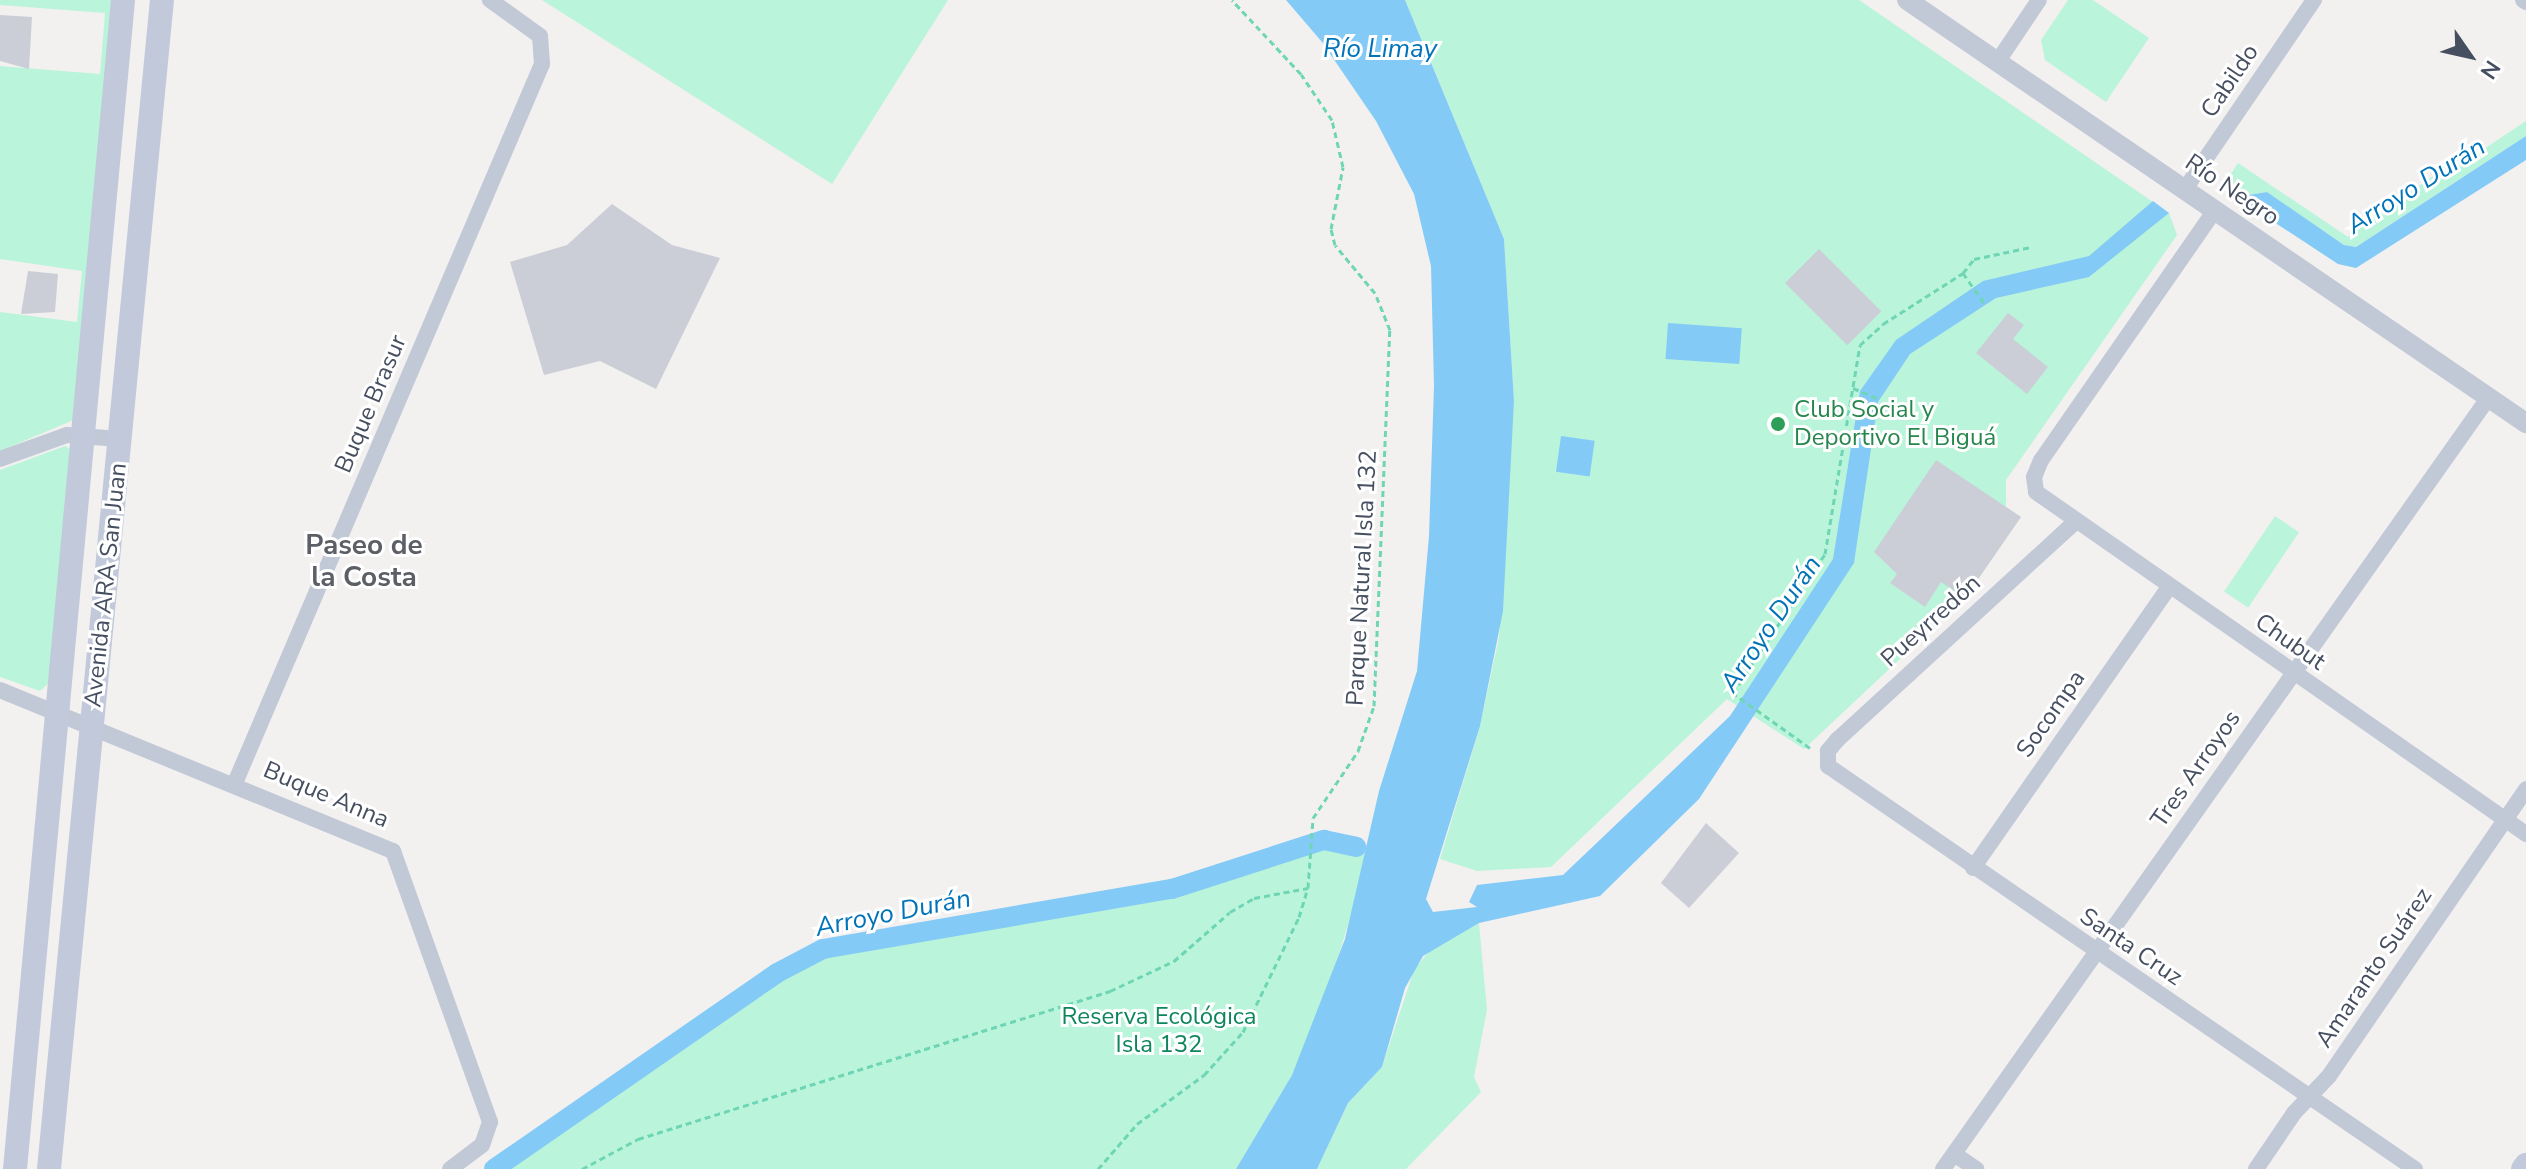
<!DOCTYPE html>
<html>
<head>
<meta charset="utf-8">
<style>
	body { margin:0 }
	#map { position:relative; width:2526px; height:1169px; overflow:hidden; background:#f3f0f0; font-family:"Nunito Sans",sans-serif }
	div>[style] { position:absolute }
	.green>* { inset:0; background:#baf4da; transform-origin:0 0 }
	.water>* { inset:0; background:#83cbf6; transform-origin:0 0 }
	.canal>* { height:20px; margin:-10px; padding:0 10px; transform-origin:10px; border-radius:10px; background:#83cbf6 }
	.building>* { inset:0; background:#cbced6; transform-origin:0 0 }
	.path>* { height:3px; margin-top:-1.5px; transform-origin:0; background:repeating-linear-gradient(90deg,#6ed6b5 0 6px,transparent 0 10px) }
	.minor>* { height:16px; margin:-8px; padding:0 8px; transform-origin:8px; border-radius:8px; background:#c2c9d6 }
	.tertiary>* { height:20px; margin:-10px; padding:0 10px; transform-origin:10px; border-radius:10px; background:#c2c9d6 }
	.secondary>* { height:24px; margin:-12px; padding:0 12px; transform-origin:12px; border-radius:12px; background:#c1c9db }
	.dots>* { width:22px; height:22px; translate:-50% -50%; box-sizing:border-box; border:4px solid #fff; border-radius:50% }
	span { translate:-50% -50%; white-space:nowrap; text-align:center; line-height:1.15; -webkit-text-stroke:6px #fff; paint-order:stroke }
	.street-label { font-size:24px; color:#464f60 }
	.leisure-label { font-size:24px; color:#27864d }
	.left { translate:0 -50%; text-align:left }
	.park-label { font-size:24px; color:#0d855d }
	.water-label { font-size:26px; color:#0073b9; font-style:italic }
	.quarter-label { font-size:28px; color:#5c5f66; font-weight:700 }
	.north { position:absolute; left:2430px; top:16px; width:80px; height:80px; -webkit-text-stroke:6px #fff; paint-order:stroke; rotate:124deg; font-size:22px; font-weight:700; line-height:32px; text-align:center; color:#464f60 }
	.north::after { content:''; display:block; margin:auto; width:28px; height:36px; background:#464f60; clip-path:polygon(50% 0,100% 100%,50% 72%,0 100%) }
</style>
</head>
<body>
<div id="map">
	<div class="green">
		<i style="clip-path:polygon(0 0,113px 0,76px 419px,0 451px,0 312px,77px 322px,82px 271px,0 259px,0 66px,100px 74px,105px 13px,0 5px)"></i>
		<i style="clip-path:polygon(542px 0,948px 0,832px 184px)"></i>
		<i style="clip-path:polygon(1405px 0,1859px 0,2169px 213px,2177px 235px,2006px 480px,2006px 507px,2021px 517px,1965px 598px,1804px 749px,1727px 699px,1551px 867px,1477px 871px,1440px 859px,1480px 726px,1499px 637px,1514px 401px,1504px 239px)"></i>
		<i style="clip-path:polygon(2068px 0,2093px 0,2149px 38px,2106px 102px,2045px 60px,2041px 40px)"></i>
		<i style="clip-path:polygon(2526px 121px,2526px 136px,2356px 247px,2344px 245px,2267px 192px,2236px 197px,2229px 177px,2238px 163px,2348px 237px,2466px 152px,2472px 157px)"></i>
		<i style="clip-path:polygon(65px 446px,70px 449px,49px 683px,40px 691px,0 677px,0 470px)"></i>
		<i style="left:2275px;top:516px;width:29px;height:91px;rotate:34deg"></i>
		<i style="clip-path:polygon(1324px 840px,1365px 853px,1360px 885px,1328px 990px,1292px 1075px,1236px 1169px,494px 1169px,777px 973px,823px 949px,1172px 889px)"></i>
		<i style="clip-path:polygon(1479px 923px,1487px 1010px,1474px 1077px,1481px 1092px,1406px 1169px,1317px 1169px,1348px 1103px,1382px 1067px,1414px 970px,1433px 946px)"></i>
	</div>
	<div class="water">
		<i style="clip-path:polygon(1286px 0,1405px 0,1504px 239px,1514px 401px,1503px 611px,1480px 726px,1426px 899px,1433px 912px,1477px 907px,1469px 902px,1477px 885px,1563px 875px,1730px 716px,1833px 559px,1860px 391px,1896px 340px,1983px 281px,2089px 256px,2153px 201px,2169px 213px,2089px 277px,1996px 298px,1910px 354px,1878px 402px,1854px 563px,1699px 799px,1600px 896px,1479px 923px,1423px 956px,1405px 988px,1382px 1067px,1348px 1103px,1317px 1169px,1236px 1169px,1292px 1075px,1345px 939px,1379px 791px,1417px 671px,1429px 536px,1434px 386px,1431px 266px,1414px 194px,1376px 121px,1322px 42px)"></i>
		<i style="clip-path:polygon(2526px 136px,2526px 160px,2356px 268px,2338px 264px,2236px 197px,2267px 192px,2344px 245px,2356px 247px)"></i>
		<i style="left:1668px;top:323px;width:74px;height:36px;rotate:4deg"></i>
		<i style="left:1561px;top:436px;width:34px;height:36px;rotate:8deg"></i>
	</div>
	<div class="canal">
		<i style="left:494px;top:1169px;width:344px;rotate:-34.7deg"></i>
		<i style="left:777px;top:973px;width:52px;rotate:-27.6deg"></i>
		<i style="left:823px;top:949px;width:354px;rotate:-9.8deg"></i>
		<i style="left:1172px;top:889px;width:160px;rotate:-17.9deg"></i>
		<i style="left:1324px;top:840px;width:33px;rotate:12deg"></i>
	</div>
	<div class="building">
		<i style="clip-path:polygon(0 15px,32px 17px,29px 69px,0 61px)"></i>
		<i style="clip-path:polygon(612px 204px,672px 245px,720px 258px,656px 389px,600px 361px,544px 375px,510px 262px,567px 245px)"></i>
		<i style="left:1819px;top:249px;width:88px;height:48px;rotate:45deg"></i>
		<i style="clip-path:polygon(28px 271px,58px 274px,55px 312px,21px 314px)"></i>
		<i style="clip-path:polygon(2008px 313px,2024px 325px,2013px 339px,2048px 367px,2027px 394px,1976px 353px)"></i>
		<i style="clip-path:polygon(1936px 460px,2021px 517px,1965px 598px,1941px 582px,1925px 607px,1890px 583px,1897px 574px,1874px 552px)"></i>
		<i style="clip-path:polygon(1706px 823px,1739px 853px,1689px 908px,1661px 883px)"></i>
	</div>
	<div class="path">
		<i style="left:1963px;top:273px;width:39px;rotate:55deg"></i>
		<i style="left:1853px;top:388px;width:28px;rotate:23deg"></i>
		<i style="left:1810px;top:748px;width:95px;rotate:-144.5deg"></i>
		<i style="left:1733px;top:693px;width:167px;rotate:-56.5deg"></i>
		<i style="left:1825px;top:554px;width:212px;rotate:-80.5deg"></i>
		<i style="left:1860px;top:345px;width:31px;rotate:-42deg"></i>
		<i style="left:1883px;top:324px;width:95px;rotate:-32.5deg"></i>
		<i style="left:1963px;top:273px;width:18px;rotate:-52deg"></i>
		<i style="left:1974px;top:259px;width:58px;rotate:-11.9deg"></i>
		<i style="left:582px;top:1169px;width:64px;rotate:-28.2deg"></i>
		<i style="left:638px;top:1139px;width:495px;rotate:-17.4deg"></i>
		<i style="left:1110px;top:991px;width:71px;rotate:-25.1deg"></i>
		<i style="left:1174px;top:961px;width:74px;rotate:-41.2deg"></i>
		<i style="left:1230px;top:912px;width:28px;rotate:-30deg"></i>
		<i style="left:1254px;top:898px;width:55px;rotate:-10.5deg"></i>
		<i style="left:1098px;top:1169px;width:60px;rotate:-49.1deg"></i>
		<i style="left:1137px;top:1124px;width:83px;rotate:-36.2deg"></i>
		<i style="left:1204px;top:1075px;width:58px;rotate:-47.8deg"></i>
		<i style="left:1243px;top:1032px;width:128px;rotate:-64deg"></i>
		<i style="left:1299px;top:917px;width:30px;rotate:-73deg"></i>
		<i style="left:1308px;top:888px;width:70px;rotate:-85.9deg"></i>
		<i style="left:1313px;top:818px;width:81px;rotate:-56.1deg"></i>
		<i style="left:1358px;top:751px;width:48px;rotate:-70.4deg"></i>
		<i style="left:1374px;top:706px;width:376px;rotate:-87.6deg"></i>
		<i style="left:1390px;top:330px;width:40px;rotate:-112deg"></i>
		<i style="left:1375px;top:293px;width:62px;rotate:-129.8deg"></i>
		<i style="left:1335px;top:245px;width:16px;rotate:-104deg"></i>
		<i style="left:1331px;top:229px;width:63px;rotate:-79deg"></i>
		<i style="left:1343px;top:167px;width:48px;rotate:-103.2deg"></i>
		<i style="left:1332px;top:120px;width:55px;rotate:-124deg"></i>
		<i style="left:1301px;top:74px;width:101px;rotate:-133deg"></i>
	</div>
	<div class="minor">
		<i style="left:2523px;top:0;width:4px;rotate:34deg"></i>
		<i style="left:1998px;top:61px;width:73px;rotate:-56.1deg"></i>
		<i style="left:2185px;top:189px;width:229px;rotate:-55.7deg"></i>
		<i style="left:2215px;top:210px;width:305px;rotate:124.8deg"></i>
		<i style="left:2041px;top:460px;width:18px;rotate:112deg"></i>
		<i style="left:2034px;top:477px;width:15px;rotate:82deg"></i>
		<i style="left:2036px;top:492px;width:598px;rotate:34.91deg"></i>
		<i style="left:0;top:459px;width:71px;rotate:-19.7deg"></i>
		<i style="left:67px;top:435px;width:53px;rotate:4.3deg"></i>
		<i style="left:2074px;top:523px;width:320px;rotate:137.5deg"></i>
		<i style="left:1838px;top:739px;width:16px;rotate:130deg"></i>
		<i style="left:1828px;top:751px;width:15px;rotate:90deg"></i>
		<i style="left:1828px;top:766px;width:712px;rotate:34.47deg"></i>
		<i style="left:0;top:690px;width:425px;rotate:22.3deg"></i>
		<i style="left:393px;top:851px;width:288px;rotate:70.3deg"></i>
		<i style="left:490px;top:1122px;width:24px;rotate:109deg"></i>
		<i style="left:482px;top:1145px;width:40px;rotate:143deg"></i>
		<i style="left:235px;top:783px;width:782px;rotate:-66.88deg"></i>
		<i style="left:542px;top:64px;width:28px;rotate:-94deg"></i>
		<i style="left:540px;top:36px;width:62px;rotate:-144.2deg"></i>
		<i style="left:1973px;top:868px;width:341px;rotate:-55.1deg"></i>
		<i style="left:1954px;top:1154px;width:27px;rotate:34deg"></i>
		<i style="left:1943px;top:1169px;width:946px;rotate:-54.73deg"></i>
		<i style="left:2256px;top:1169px;width:68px;rotate:-55.8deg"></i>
		<i style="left:2294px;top:1113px;width:51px;rotate:-46.6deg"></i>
		<i style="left:2329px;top:1076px;width:348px;rotate:-55.5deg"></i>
	</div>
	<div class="tertiary">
		<i style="left:1907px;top:0;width:750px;rotate:34.35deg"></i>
	</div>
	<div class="secondary">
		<i style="left:15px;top:1169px;width:1174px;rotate:-84.72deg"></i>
		<i style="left:49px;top:1169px;width:1174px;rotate:-84.48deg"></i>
		<i style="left:2523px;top:1169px;width:5px;rotate:-53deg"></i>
	</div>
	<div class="dots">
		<i style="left:1778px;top:424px;background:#2e9e5b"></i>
	</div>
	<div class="street-label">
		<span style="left:2230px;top:81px;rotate:-56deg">Cabildo</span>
		<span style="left:2232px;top:190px;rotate:34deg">Río Negro</span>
		<span style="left:371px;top:404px;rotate:-67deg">Buque Brasur</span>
		<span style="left:1362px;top:578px;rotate:-87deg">Parque Natural Isla 132</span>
		<span style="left:106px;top:585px;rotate:-84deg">Avenida ARA San Juan</span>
		<span style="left:1931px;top:621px;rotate:-42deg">Pueyrredón</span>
		<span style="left:2290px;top:642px;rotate:35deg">Chubut</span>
		<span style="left:2051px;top:714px;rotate:-55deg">Socompa</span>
		<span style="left:2196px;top:769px;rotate:-55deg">Tres Arroyos</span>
		<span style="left:326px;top:795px;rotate:23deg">Buque Anna</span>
		<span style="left:2131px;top:947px;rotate:34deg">Santa Cruz</span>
		<span style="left:2374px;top:968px;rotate:-56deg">Amaranto Suárez</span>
	</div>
	<div class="leisure-label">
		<span class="left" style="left:1794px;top:424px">Club Social y<br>Deportivo El Biguá</span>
	</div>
	<div class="park-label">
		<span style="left:1159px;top:1031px">Reserva Ecológica<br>Isla 132</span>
	</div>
	<div class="water-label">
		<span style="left:1380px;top:49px">Río Limay</span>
		<span style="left:2416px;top:186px;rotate:-32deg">Arroyo Durán</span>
		<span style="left:1771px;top:624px;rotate:-56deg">Arroyo Durán</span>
		<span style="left:893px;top:913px;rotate:-11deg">Arroyo Durán</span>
	</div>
	<div class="quarter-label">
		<span style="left:364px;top:561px">Paseo de<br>la Costa</span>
	</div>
	<div class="north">N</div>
</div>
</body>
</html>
